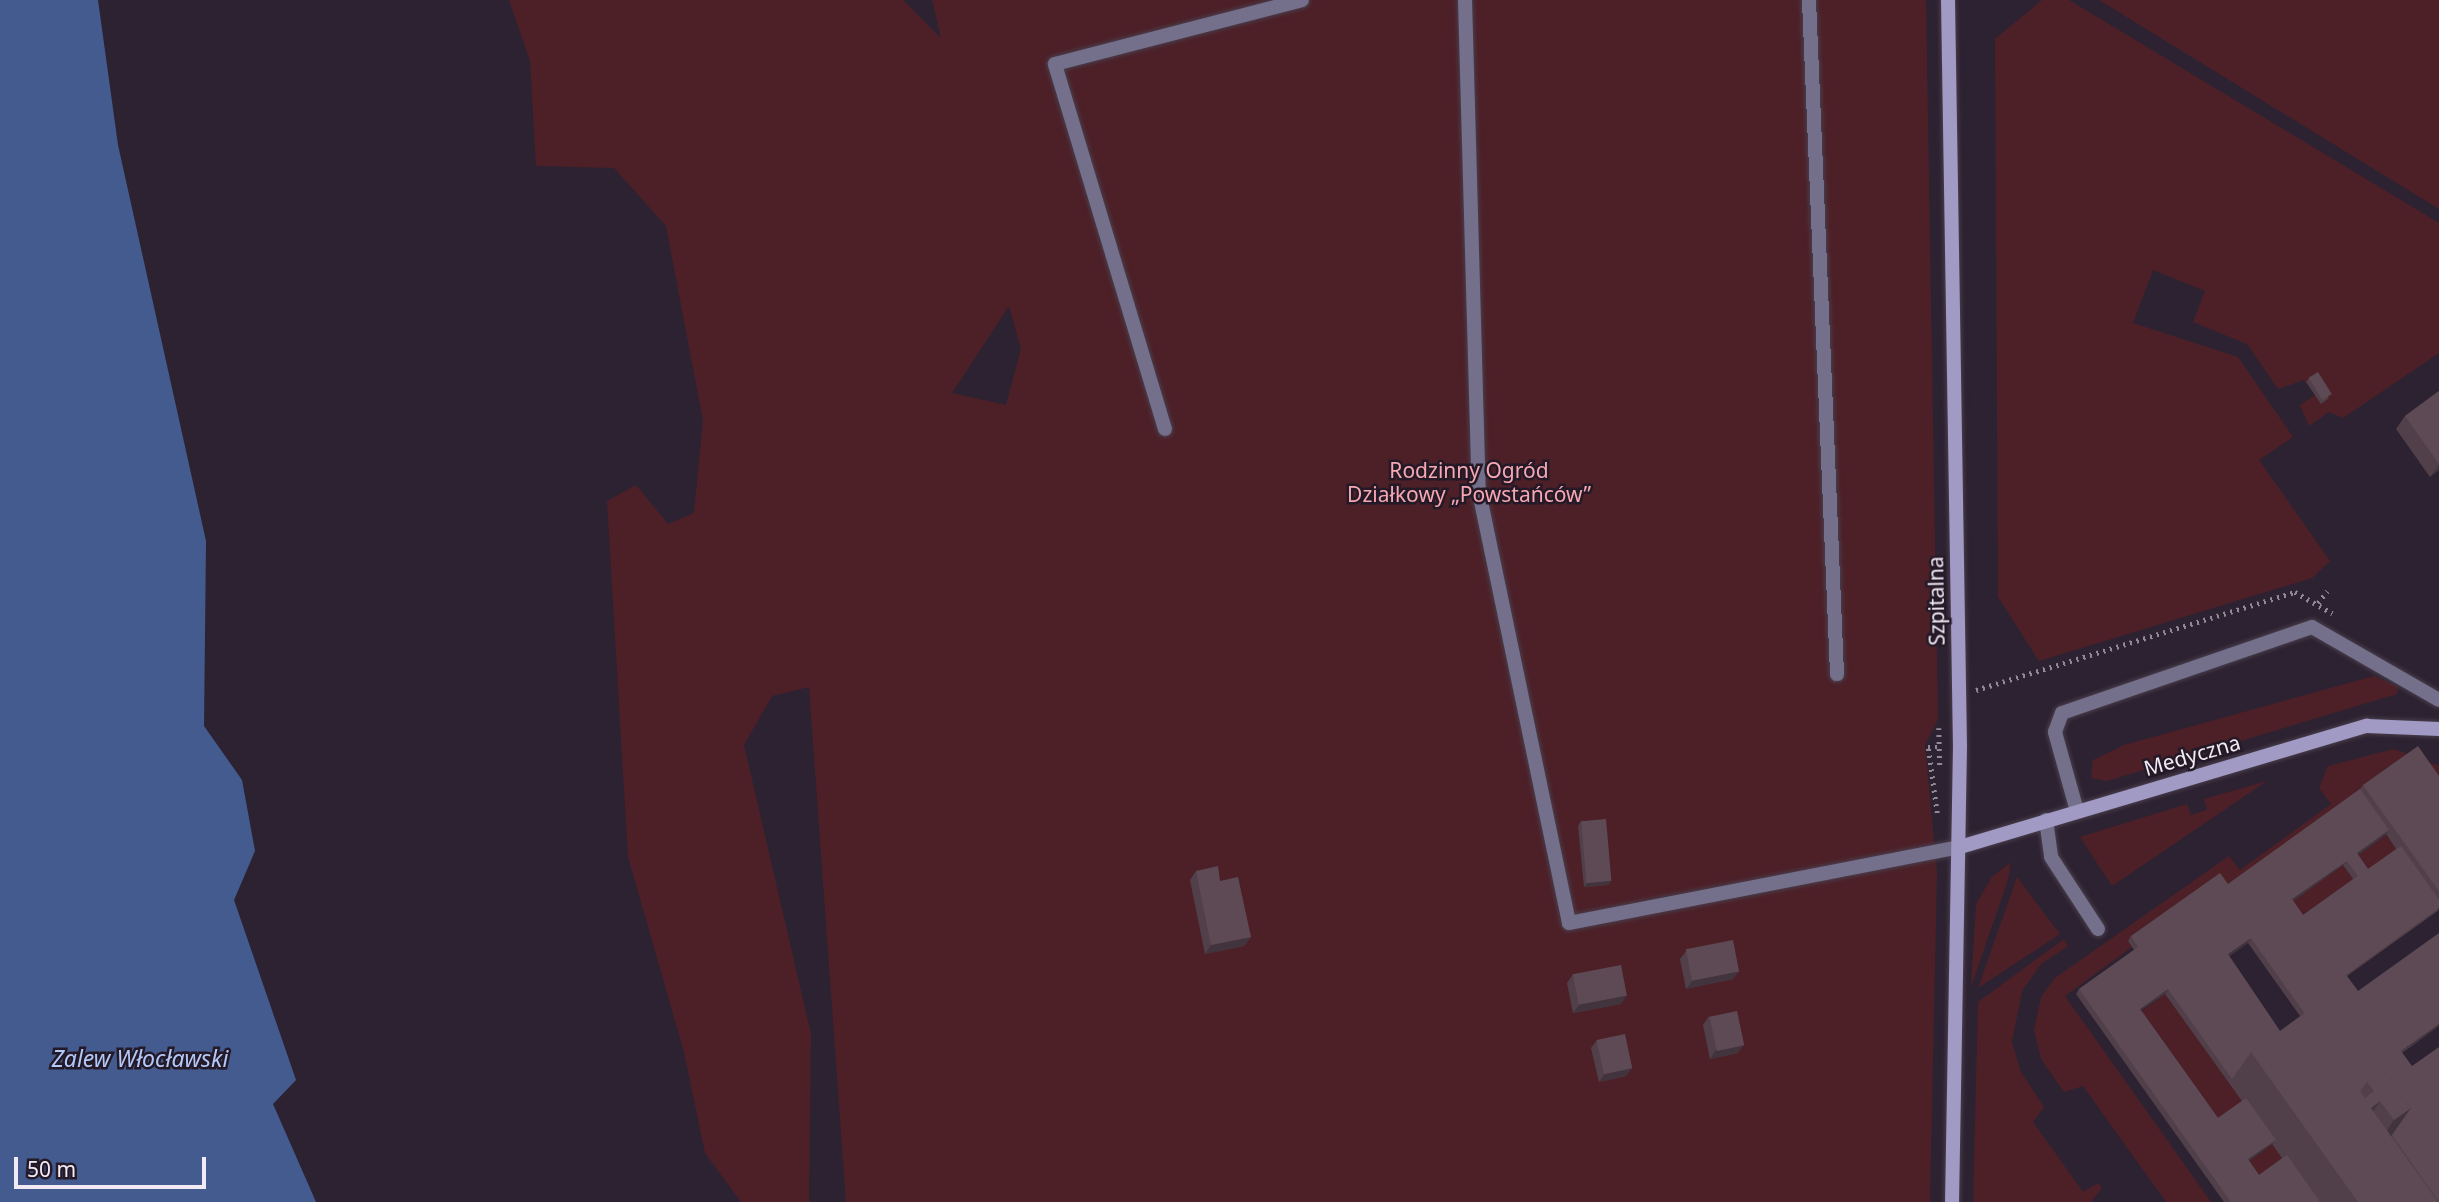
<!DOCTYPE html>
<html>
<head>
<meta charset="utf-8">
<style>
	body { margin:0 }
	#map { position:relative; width:2439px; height:1202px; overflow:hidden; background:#2d2231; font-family:"Noto Sans",sans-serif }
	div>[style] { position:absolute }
	.green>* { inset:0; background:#4d2028; transform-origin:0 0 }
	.water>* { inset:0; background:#445b90 }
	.path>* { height:4.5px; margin-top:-2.25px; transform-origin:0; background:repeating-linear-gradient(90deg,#938996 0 2px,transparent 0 7px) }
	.roads { filter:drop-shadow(0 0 2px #493e4c) drop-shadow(0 0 2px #493e4c) }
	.lane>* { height:14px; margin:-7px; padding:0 7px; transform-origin:7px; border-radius:7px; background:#74708b }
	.secondary>* { height:14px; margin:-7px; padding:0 7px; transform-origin:7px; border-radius:7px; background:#a19ac4 }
	.wall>* { inset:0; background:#514049 }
	.shaded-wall>* { inset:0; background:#42343c; transform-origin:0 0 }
	.building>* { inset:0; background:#5e4a55; transform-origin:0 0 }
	span { translate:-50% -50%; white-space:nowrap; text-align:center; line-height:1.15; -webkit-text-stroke:5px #231927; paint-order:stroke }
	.park-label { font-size:21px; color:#f7a7b1 }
	.street-label { font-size:21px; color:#f2eaf4 }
	.water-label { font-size:23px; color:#b2c8f8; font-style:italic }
	.scale { position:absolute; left:14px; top:1157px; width:192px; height:32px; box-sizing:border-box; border:4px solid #f2eaf4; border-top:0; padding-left:9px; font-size:21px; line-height:24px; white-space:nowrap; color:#f2eaf4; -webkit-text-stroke:5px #231927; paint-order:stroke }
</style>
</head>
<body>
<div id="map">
	<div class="green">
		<i style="clip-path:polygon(evenodd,509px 0,903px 0,941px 38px,932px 0,1926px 0,1938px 719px,1925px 745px,1937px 872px,1930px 1202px,846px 1202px,809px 687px,772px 696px,744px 745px,811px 1034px,809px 1202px,741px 1202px,705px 1153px,684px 1052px,628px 857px,607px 501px,636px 485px,668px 524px,694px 513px,703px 421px,666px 226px,614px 168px,536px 166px,530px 61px,509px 0,1009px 306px,1021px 349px,1006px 405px,952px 393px,1009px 306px)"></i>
		<i style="clip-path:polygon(2042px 0,2069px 0,2439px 223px,2439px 353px,2343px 418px,2329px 412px,2309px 426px,2300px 405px,2315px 395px,2304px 380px,2278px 389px,2247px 344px,2193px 322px,2205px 291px,2153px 270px,2133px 323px,2238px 357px,2293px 437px,2259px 460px,2330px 561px,2312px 578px,2039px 661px,1998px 597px,1995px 39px)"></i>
		<i style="clip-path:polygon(2099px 0,2439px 0,2439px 209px)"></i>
		<i style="clip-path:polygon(2374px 676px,2398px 686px,2397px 694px,2107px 781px,2091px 778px,2093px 760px,2124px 745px)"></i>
		<i style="clip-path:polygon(2394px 749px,2439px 766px,2439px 793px,2224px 888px,2128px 941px,2132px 947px,2065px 996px,2211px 1202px,2166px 1202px,2083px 1086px,2064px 1092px,2041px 1059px,2034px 1031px,2041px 997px,2055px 978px,2229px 856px,2240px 870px,2331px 804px,2319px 788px,2328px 766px)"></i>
		<i style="clip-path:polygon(2267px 781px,2112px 886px,2080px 837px,2187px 804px,2191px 815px,2207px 810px,2204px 799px)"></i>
		<i style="left:2386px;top:835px;width:19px;height:39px;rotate:54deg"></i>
		<i style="clip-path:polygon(2011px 862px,2008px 880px,1971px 987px,1976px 904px,1992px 877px)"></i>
		<i style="left:2343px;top:865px;width:19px;height:67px;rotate:55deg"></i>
		<i style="clip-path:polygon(2017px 877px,2060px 934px,1978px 988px)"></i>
		<i style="clip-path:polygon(2064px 939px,2068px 946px,2041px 964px,2022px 991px,2012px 1042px,2021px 1072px,2044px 1107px,2033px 1122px,2083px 1192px,2098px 1183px,2102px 1188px,2091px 1202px,1973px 1202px,1978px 1002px)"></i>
		<i style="left:2165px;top:994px;width:134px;height:34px;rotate:54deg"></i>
		<i style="left:2272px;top:1144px;width:20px;height:34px;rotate:53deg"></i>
	</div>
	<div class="water">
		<i style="clip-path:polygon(0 0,98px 0,118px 145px,206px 541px,204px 726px,242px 780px,255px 851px,234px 900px,296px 1080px,273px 1104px,316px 1202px,0 1202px)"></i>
	</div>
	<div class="path">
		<i style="left:2318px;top:603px;width:15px;rotate:-53deg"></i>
		<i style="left:1976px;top:690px;width:334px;rotate:-17.1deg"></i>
		<i style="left:2295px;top:592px;width:43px;rotate:29.6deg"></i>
		<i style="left:1939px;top:728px;width:40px;rotate:88.6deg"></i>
		<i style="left:1937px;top:813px;width:67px;rotate:-97.8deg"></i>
		<i style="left:1928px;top:747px;width:9px"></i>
	</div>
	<div class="roads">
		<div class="lane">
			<i style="left:1465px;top:0;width:492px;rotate:88.4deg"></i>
			<i style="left:1479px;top:492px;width:440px;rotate:78.2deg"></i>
			<i style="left:1569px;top:923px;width:398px;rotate:-11deg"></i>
			<i style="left:1809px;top:0;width:675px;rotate:87.62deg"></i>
			<i style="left:1165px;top:429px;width:381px;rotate:-106.8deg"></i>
			<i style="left:1055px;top:64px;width:255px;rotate:-14.5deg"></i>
			<i style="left:2077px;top:811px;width:82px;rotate:-105.6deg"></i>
			<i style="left:2055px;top:732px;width:20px;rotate:-70deg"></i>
			<i style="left:2062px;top:713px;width:264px;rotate:-19deg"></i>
			<i style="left:2312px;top:627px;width:146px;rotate:29.9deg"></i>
			<i style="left:2046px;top:820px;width:37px;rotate:82deg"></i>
			<i style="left:2051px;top:857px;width:86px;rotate:56.9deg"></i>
		</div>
		<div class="secondary">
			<i style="left:1948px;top:0;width:746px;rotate:89.08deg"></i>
			<i style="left:1960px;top:746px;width:456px;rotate:91deg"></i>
			<i style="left:1960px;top:847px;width:425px;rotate:-16.6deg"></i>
			<i style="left:2367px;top:726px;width:72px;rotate:2.4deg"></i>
		</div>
	</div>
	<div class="wall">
		<i style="clip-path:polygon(2309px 378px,2329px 398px,2321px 404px,2306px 382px)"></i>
		<i style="clip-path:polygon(2439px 391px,2439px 470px,2430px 477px,2396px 429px,2405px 416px)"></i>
		<i style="clip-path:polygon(evenodd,2439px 776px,2439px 910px,2347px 976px,2358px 991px,2439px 1026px,2402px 1053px,2439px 1202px,2224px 1202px,2076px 994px,2079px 989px,2134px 950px,2128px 941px,2131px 936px,2228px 884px,2360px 789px,2363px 785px,2439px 776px,2386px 834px,2396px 849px,2368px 869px,2358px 855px,2386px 834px,2439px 776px,2343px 865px,2353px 879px,2303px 915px,2293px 901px,2343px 865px,2439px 776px,2248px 943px,2300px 1016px,2280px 1031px,2229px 956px,2248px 943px,2439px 776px,2165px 994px,2242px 1101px,2218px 1118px,2141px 1010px,2165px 994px,2439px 776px,2272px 1144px,2282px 1158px,2259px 1175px,2249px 1161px,2272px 1144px)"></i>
		<i style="clip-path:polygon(1581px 821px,1611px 881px,1608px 885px,1584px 887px,1578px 826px)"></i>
		<i style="clip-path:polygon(1196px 871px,1220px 881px,1251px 937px,1244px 946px,1205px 954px,1190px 880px)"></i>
		<i style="clip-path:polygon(1686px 951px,1733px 979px,1686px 989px,1680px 959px)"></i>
		<i style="clip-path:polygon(1573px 974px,1621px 1004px,1573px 1013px,1567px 983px)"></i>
		<i style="clip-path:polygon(1709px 1016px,1738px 1053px,1710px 1059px,1703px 1025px)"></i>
		<i style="clip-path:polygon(1597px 1040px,1626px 1076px,1599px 1082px,1591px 1048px)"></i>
	</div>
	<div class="shaded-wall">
		<i style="clip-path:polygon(2439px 465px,2439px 470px,2430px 477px)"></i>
		<i style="clip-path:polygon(2389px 830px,2386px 835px,2354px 858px,2357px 853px)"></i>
		<i style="clip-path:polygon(2347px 861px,2343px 865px,2289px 904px,2292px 899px)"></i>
		<i style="clip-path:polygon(1611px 881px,1608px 885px,1584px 887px,1587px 883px)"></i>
		<i style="left:2439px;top:908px;width:2px;height:115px;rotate:90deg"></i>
		<i style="clip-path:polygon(1251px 937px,1244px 946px,1205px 954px,1211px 945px)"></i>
		<i style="clip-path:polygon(2251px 938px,2248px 943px,2225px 959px,2228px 954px)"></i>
		<i style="clip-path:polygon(1739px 971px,1733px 979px,1686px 989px,1692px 981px)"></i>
		<i style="clip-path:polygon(2168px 989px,2165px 994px,2137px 1013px,2140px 1009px)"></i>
		<i style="clip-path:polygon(1627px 995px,1621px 1004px,1573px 1013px,1580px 1004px)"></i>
		<i style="clip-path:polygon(2439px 1024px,2439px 1026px,2397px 1055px,2401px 1051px)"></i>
		<i style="clip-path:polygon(1744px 1045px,1738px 1053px,1710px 1059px,1716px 1050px)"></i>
		<i style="clip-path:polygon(1632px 1068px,1626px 1076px,1599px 1082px,1605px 1073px)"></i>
		<i style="clip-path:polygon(2380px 1101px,2358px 1133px,2371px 1108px)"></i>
		<i style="clip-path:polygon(2411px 1108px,2389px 1140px,2372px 1152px,2394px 1120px)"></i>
		<i style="clip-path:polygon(2276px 1140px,2272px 1144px,2245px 1164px,2248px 1159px)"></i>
	</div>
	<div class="building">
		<i style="left:2318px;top:372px;width:26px;height:11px;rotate:58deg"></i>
		<i style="clip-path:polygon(2439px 391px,2439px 464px,2405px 416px)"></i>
		<i style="clip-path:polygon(2418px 746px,2439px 776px,2439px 891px,2363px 785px)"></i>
		<i style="clip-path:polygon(evenodd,2360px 789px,2389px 830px,2357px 853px,2368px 869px,2401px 846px,2439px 900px,2439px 908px,2346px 975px,2358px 991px,2439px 933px,2439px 1024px,2401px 1051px,2412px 1066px,2439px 1047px,2439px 1202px,2392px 1135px,2411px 1108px,2383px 1070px,2367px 1082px,2360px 1091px,2251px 938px,2228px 954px,2280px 1031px,2251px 1052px,2232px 1079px,2168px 989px,2140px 1009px,2218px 1118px,2246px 1098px,2276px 1140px,2248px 1159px,2259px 1175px,2287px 1155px,2320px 1202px,2231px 1202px,2079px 989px,2138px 947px,2131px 936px,2220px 873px,2228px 884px,2360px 789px,2347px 861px,2358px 876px,2303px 915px,2292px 899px,2347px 861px)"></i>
		<i style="left:1606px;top:819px;width:62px;height:25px;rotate:85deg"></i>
		<i style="clip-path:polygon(1218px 866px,1220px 881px,1238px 877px,1251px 937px,1211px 945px,1196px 871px)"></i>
		<i style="left:1733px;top:940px;width:32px;height:48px;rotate:79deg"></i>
		<i style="left:1621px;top:965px;width:31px;height:49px;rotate:79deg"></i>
		<i style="left:1737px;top:1011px;width:35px;height:28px;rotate:78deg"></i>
		<i style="clip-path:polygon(2305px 1013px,2365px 1098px,2374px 1091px,2367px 1082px,2383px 1070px,2411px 1108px,2394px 1120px,2380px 1101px,2371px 1108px,2438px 1202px,2358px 1202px,2251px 1052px)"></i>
		<i style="left:1625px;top:1034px;width:35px;height:29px;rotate:78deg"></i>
	</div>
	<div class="park-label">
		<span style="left:1469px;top:482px">Rodzinny Ogród<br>Działkowy „Powstańców”</span>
	</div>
	<div class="street-label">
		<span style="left:1936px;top:601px;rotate:-91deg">Szpitalna</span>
		<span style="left:2192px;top:755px;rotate:-16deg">Medyczna</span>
	</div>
	<div class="water-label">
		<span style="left:140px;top:1058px">Zalew Włocławski</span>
	</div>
	<div class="scale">50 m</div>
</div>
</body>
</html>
